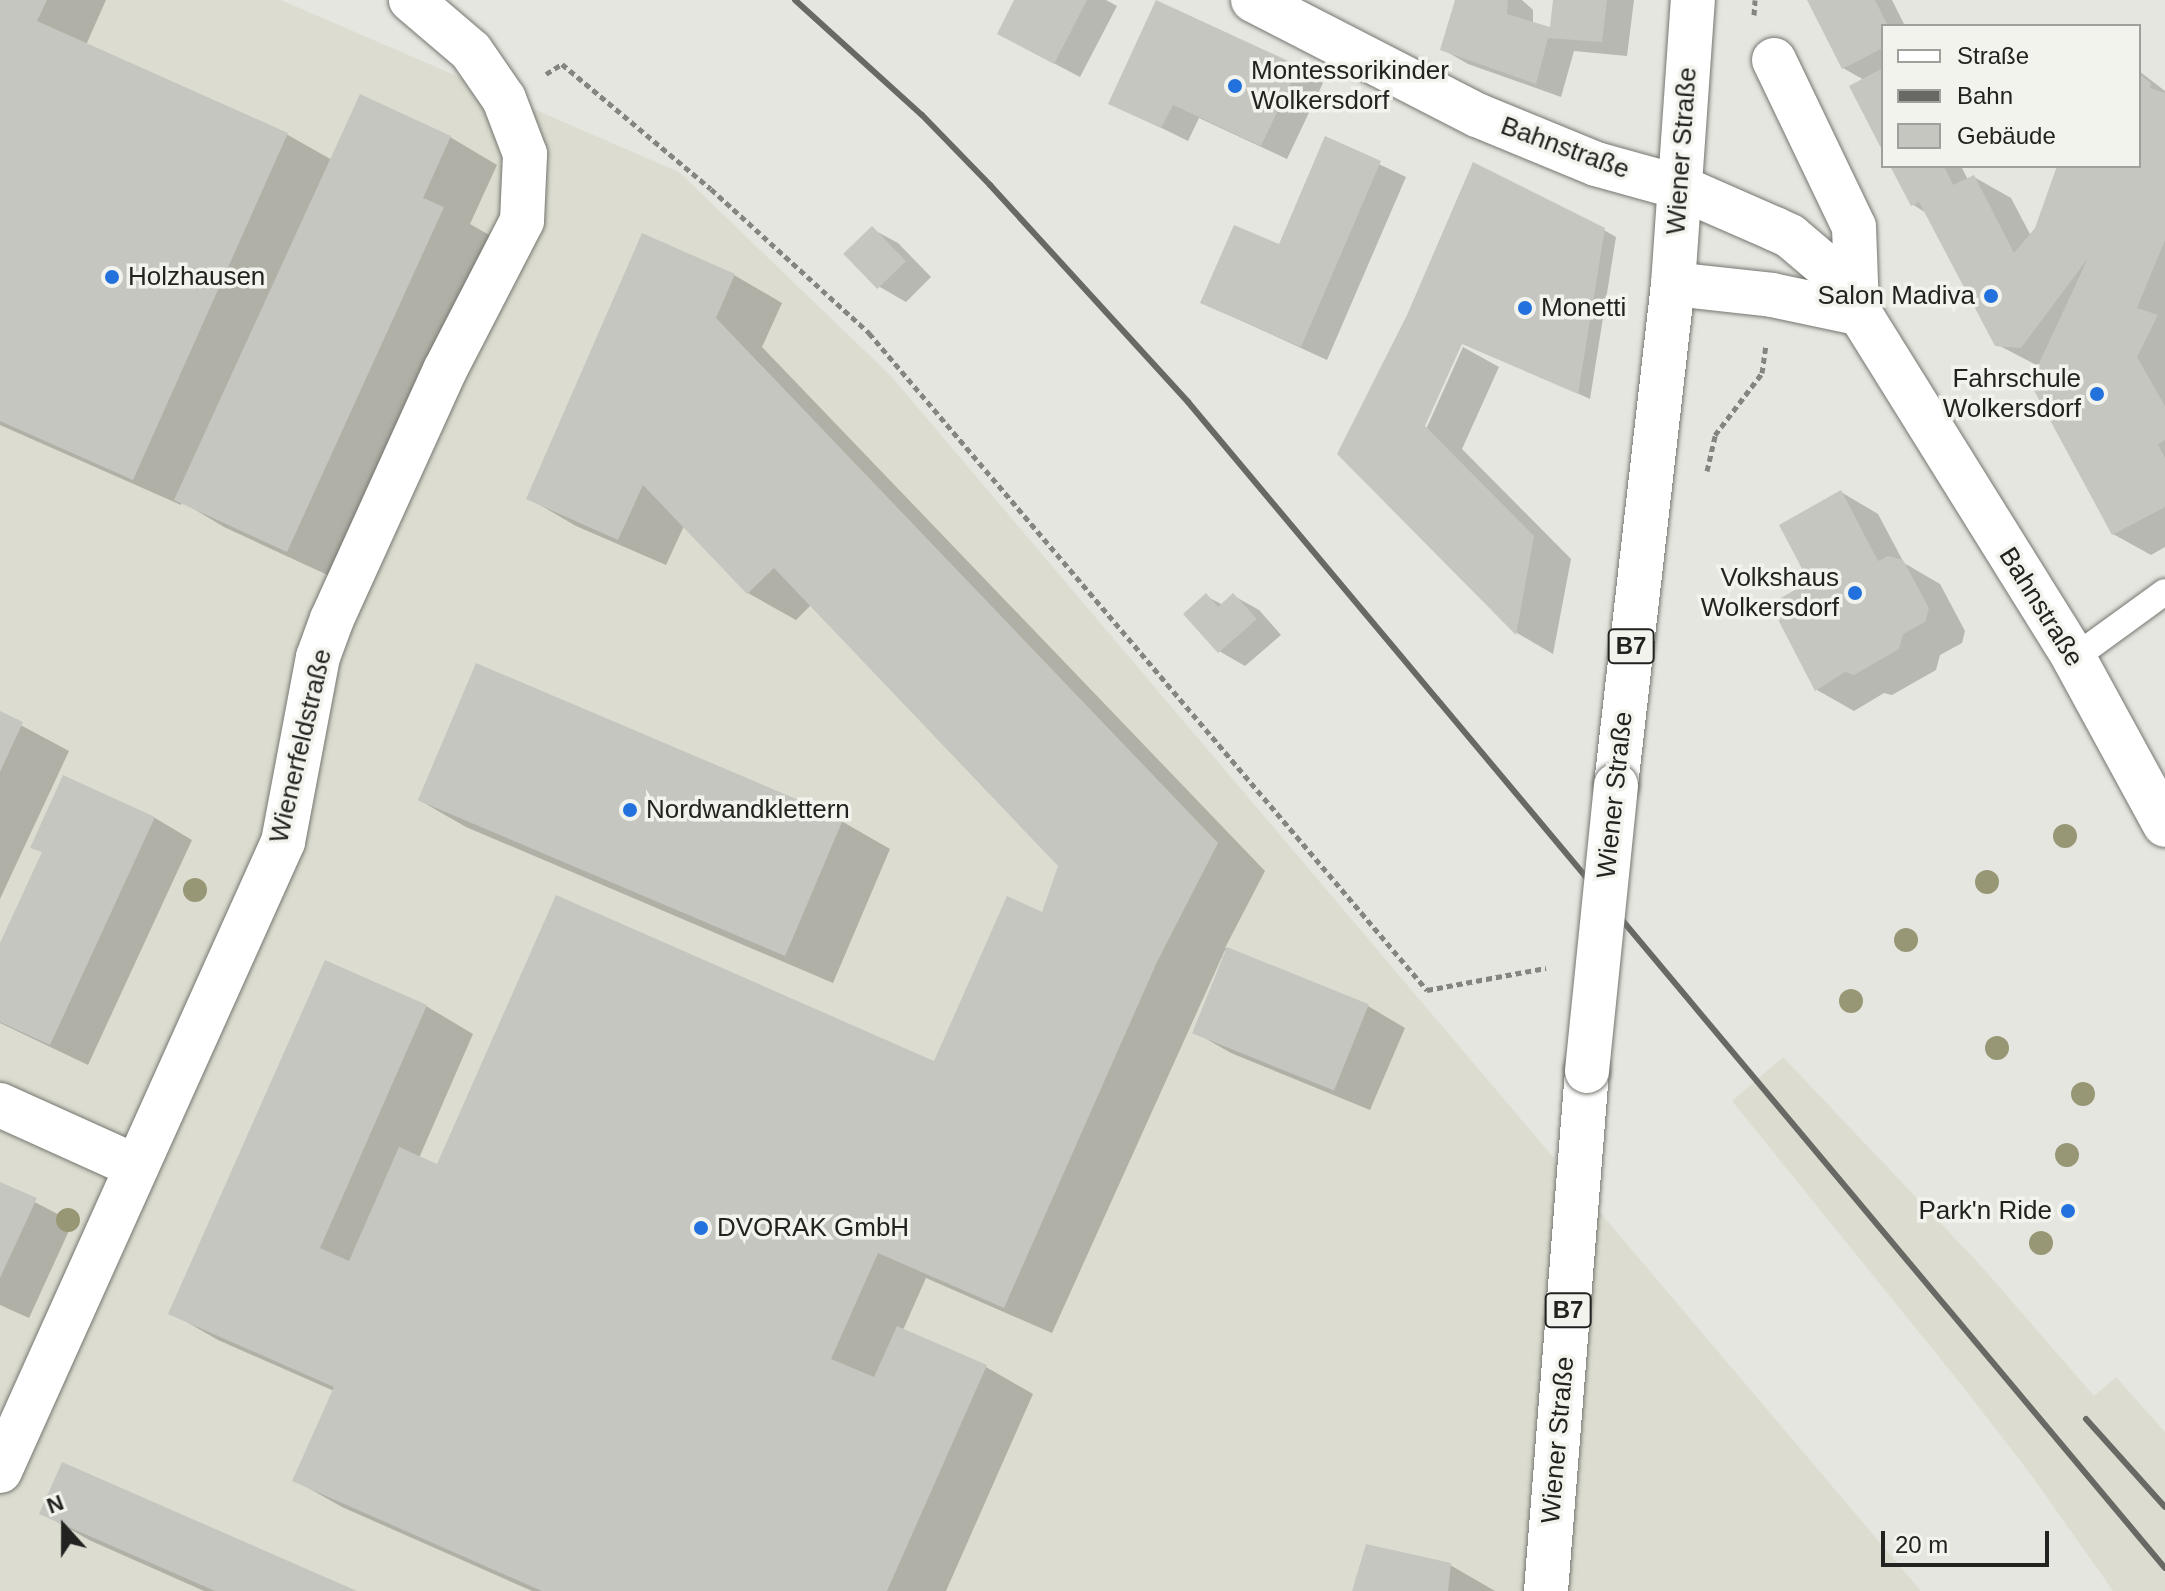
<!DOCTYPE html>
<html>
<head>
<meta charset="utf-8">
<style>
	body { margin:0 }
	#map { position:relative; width:2165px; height:1591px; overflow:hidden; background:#e6e6e0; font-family:Helvetica,sans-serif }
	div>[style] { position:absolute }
	.built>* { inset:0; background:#dcddd0 }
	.shadow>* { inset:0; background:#0003 }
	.building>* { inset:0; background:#c6c6c1; transform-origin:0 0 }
	.path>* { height:5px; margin-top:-2.5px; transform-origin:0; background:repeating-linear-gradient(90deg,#848480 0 6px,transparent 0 10px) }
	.roads { filter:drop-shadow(0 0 2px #767671) drop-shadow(0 0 2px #767671) }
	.lane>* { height:26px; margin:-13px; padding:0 13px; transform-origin:13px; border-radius:13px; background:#fff }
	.street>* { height:44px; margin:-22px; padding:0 22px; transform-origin:22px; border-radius:22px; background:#fff }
	.primary>* { height:44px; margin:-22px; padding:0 22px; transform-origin:22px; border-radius:22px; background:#fff }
	.rail>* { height:6px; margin:-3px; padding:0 3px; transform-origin:3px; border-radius:3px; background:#686865 }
	.bridges { filter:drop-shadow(0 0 2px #767671) drop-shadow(0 0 2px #767671) }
	.primary-bridge>* { height:44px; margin:-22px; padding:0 22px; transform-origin:22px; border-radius:22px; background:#fff }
	.trees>* { width:24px; height:24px; margin:-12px; border-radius:50%; background:#989775 }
	.dots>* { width:22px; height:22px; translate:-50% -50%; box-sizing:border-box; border:4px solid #f3f3ed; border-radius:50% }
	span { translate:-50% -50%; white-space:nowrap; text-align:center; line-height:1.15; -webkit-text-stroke:7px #f3f3ed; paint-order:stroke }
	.shield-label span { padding:2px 6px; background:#f3f3ed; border:2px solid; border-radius:6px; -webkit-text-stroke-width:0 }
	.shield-label { font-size:24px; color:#222220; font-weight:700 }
	.poi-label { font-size:26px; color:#222220 }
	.left { translate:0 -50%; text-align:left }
	.right { translate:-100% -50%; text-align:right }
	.street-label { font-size:26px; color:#222220 }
	.legend { position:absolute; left:1881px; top:24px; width:260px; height:144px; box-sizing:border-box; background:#f3f3ed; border:2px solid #9f9f9b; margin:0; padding:10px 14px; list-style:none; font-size:24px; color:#222220 }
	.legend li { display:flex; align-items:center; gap:16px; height:40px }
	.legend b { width:40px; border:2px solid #9f9f9b }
	.north { position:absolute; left:24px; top:1487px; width:80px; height:80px; -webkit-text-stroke:6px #f3f3ed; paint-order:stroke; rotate:339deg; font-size:22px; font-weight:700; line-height:32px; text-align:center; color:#222220 }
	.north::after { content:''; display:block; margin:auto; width:28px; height:36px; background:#222220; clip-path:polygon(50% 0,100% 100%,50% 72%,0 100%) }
	.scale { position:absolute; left:1881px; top:1531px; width:168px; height:36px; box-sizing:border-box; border:4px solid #222220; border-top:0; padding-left:10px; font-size:24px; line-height:28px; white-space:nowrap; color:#222220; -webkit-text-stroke:6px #f3f3ed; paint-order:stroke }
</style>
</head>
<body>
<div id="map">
	<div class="built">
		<i style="clip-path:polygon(0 0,281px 0,679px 172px,891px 376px,1921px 1591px,0 1591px)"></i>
		<i style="clip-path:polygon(1783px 1057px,1983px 1268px,2094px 1396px,2116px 1377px,2165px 1432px,2165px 1591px,2113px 1591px,2032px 1476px,1960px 1383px,1732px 1101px)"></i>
	</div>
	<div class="shadow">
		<i style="clip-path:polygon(0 0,106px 0,86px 45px,288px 135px,332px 160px,450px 137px,497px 165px,470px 224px,491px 236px,334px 578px,224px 527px,182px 502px,181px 505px,0 425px)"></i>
		<i style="clip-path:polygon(1017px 0,1106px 0,1117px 6px,1080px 77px,1025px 48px)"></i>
		<i style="clip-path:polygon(1457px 0,1522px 0,1533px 10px,1533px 24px,1552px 30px,1555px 0,1634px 0,1627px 56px,1574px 51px,1561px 97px,1468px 64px,1442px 49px)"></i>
		<i style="clip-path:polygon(1809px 0,1892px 0,1905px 26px,1883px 26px,1883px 148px,1864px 80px,1843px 68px)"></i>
		<i style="clip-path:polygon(1298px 68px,1323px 83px,1287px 159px,1199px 118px,1188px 141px,1111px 103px)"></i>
		<i style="clip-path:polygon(2139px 71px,2165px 91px,2165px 547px,2151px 555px,2113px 534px,2040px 367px,1996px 344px,1926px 213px,1912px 204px,1892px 166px,1961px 166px,1968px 180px,1974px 177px,2011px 198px,2031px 236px,2037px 229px,2059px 166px,2139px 166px)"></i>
		<i style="clip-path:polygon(1326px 139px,1406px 177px,1327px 360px,1203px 303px,1280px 247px)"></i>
		<i style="clip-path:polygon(872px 229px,898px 243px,931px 277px,906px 302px,880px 287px)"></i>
		<i style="clip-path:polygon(1604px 230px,1616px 237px,1590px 399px,1428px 325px,1423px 436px,1463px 347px,1499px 367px,1462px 449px,1571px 559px,1553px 654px,1517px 633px,1339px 454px,1408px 316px)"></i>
		<i style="clip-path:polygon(734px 275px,782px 303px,762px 347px,1265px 871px,1225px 948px,1368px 1006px,1405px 1028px,1370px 1110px,1231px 1053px,1194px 1032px,1227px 951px,1225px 950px,1052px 1333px,926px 1278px,903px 1330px,986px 1367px,1033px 1394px,946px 1591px,532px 1591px,342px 1507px,294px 1480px,334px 1391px,218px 1340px,171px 1313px,426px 1006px,473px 1034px,419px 1158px,438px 1166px,935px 1064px,1043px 914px,1060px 865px,811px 605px,796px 620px,748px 593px,684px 526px,666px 565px,576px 526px,528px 498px)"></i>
		<i style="clip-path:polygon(1841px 492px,1878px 514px,1904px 563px,1940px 584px,1965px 631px,1962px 643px,1940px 655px,1936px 670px,1892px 695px,1884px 693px,1854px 711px,1817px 690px,1812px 583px)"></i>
		<i style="clip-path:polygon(1206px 596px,1223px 605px,1234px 596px,1259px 610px,1281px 635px,1245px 666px,1219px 651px)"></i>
		<i style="clip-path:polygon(477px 665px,843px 822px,890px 849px,833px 983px,466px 827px,419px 800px)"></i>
		<i style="clip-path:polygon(0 714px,69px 751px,0 899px)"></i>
		<i style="clip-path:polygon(64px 777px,155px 818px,192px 840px,88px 1065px,0 1023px,0 948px,44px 853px,33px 847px)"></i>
		<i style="clip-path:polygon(0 1184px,73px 1222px,29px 1318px,0 1305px)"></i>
		<i style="clip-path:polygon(42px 1513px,352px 1591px,204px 1591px,89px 1540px)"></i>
		<i style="clip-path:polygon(1450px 1565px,1495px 1591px,1354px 1591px)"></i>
	</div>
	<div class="building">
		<i style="clip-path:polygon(0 0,47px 0,37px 21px,288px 133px,133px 480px,0 421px)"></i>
		<i style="clip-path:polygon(1014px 0,1087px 0,1054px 64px,997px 34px)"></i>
		<i style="clip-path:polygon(1156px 0,1299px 66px,1261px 146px,1173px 105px,1161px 128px,1108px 104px)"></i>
		<i style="clip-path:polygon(1455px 0,1508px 0,1507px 14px,1550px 27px,1553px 0,1607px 0,1602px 42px,1548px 38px,1536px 84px,1440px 50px)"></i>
		<i style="clip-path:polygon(1807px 0,1875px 0,1888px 26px,1883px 26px,1883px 48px,1842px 69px)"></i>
		<i style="clip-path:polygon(1883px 68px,1883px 152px,1849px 86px)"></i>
		<i style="clip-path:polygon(2139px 74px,2151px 83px,2150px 88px,2165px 93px,2165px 240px,2137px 308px,2158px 315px,2137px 357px,2165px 406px,2165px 440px,2158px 444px,2165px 458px,2165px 507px,2112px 535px,2030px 383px,2088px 258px,2021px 348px,1995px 346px,1919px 202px,1911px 206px,1890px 166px,1944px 166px,1953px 185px,1974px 175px,2014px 253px,2035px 228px,2057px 166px,2139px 166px)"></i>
		<i style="clip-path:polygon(360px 94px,451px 136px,423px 198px,444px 207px,287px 552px,174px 500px)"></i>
		<i style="clip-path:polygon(1325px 136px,1381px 161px,1301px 347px,1200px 303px,1234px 225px,1279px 244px)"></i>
		<i style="clip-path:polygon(1473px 162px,1605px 228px,1578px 394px,1462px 344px,1425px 426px,1534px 536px,1516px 635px,1337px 454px,1407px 315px)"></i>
		<i style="left:872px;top:226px;width:49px;height:40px;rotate:46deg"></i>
		<i style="clip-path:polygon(642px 233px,735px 274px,716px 318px,1218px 843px,1157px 962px,1004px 1308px,878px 1253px,831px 1359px,874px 1377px,897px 1326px,987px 1365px,887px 1591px,542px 1591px,292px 1481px,334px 1387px,168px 1314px,325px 960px,427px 1005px,320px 1248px,349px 1261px,399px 1147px,437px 1164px,556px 895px,934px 1061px,1007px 896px,1042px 912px,1058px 866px,774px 568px,747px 594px,643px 485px,618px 540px,526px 499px)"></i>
		<i style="clip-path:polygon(1841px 490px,1878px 561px,1888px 556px,1903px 560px,1929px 608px,1925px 622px,1903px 634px,1899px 649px,1854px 675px,1845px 672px,1815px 691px,1770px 604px,1809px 582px,1779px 525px)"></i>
		<i style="clip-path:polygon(1206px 593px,1218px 607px,1233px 593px,1257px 619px,1218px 653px,1183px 614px)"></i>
		<i style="left:476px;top:663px;width:399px;height:149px;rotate:23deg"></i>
		<i style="clip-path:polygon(0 711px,23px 722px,0 772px)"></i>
		<i style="clip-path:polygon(63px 775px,155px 817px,50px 1045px,0 1022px,0 943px,42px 852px,30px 848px)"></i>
		<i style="left:1227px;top:947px;width:153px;height:93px;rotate:22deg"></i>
		<i style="clip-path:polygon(0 1182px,37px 1198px,0 1278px)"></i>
		<i style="clip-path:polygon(62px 1462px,357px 1591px,215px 1591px,39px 1514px)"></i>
		<i style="clip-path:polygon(1366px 1544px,1451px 1563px,1448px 1591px,1352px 1591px)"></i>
	</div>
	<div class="path">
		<i style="left:1754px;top:15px;width:15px;rotate:-86deg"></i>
		<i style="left:546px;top:74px;width:19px;rotate:-32deg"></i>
		<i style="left:562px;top:64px;width:194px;rotate:40deg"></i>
		<i style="left:711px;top:189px;width:214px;rotate:42.3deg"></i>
		<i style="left:869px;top:333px;width:862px;rotate:49.66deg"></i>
		<i style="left:1427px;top:990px;width:121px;rotate:-10.5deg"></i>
		<i style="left:1707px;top:471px;width:37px;rotate:-77deg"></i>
		<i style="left:1715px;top:435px;width:78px;rotate:-52.8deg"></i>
		<i style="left:1762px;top:373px;width:27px;rotate:-82deg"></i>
	</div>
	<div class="roads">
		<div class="lane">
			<i style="left:2074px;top:658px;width:112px;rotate:-36deg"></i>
		</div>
		<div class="street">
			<i style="left:1253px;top:0;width:252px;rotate:27.2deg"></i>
			<i style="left:1477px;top:115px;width:129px;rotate:22.4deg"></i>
			<i style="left:1596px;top:164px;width:86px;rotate:15.5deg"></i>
			<i style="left:1679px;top:187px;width:105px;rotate:23.6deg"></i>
			<i style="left:1775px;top:229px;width:17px;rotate:25deg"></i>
			<i style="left:1790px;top:236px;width:60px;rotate:40.3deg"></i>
			<i style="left:1836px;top:275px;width:451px;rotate:58.1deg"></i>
			<i style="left:2074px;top:658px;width:190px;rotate:61.4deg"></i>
			<i style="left:1774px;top:60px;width:185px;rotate:64.4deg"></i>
			<i style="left:1854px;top:227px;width:83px;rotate:87.9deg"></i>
			<i style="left:1673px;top:284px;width:100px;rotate:6.3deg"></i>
			<i style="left:1772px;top:295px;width:87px;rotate:12deg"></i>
			<i style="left:0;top:1105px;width:150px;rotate:24.3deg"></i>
			<i style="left:0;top:1471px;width:690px;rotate:-65.78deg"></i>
			<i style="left:283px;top:842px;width:188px;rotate:-79.3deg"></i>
			<i style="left:318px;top:657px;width:40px;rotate:-69.8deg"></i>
			<i style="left:332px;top:619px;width:273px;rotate:-65.6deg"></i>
			<i style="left:445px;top:370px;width:168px;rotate:-62.7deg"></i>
			<i style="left:522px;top:221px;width:67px;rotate:-87.4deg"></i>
			<i style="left:525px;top:154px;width:59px;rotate:-110.9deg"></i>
			<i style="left:504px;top:99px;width:58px;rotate:-124.5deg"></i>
			<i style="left:471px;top:51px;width:79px;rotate:-139.6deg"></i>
		</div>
		<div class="primary">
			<i style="left:1616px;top:785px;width:504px;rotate:-83.51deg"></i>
			<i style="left:1673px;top:284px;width:285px;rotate:-86deg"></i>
			<i style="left:1546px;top:1591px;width:522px;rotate:-85.49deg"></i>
		</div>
	</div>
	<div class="rail">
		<i style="left:795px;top:0;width:171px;rotate:42.2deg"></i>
		<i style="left:922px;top:115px;width:98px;rotate:45.8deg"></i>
		<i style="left:990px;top:185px;width:294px;rotate:47.6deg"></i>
		<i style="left:1188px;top:402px;width:1521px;rotate:50.04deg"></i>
		<i style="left:2086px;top:1419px;width:118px;rotate:48.1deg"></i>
	</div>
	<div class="bridges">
		<div class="primary-bridge">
			<i style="left:1587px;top:1071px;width:287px;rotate:-84.2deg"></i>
		</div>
	</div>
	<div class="trees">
		<i style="left:2065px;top:836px"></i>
		<i style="left:1987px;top:882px"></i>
		<i style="left:195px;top:890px"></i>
		<i style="left:1906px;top:940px"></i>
		<i style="left:1851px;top:1001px"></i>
		<i style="left:1997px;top:1048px"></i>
		<i style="left:2083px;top:1094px"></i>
		<i style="left:2067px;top:1155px"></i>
		<i style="left:68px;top:1220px"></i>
		<i style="left:2041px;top:1243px"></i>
	</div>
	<div class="dots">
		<i style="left:1235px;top:86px;background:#2271dc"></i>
		<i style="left:112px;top:277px;background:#2271dc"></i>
		<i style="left:1991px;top:296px;background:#2271dc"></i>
		<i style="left:1525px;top:308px;background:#2271dc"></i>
		<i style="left:2097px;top:394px;background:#2271dc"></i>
		<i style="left:1855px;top:593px;background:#2271dc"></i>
		<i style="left:630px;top:810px;background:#2271dc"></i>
		<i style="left:2068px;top:1211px;background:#2271dc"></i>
		<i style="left:701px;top:1228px;background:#2271dc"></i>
	</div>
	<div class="shield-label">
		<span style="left:1631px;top:646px">B7</span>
		<span style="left:1568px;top:1310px">B7</span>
	</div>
	<div class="poi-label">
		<span class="left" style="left:1251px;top:86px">Montessorikinder<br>Wolkersdorf</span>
		<span class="left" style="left:128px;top:277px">Holzhausen</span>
		<span class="right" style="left:1975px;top:296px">Salon Madiva</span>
		<span class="left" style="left:1541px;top:308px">Monetti</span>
		<span class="right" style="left:2081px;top:394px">Fahrschule<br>Wolkersdorf</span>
		<span class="right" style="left:1839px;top:593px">Volkshaus<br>Wolkersdorf</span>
		<span class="left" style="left:646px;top:810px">Nordwandklettern</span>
		<span class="right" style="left:2052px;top:1211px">Park'n Ride</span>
		<span class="left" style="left:717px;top:1228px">DVORAK GmbH</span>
	</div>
	<div class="street-label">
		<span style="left:1565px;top:148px;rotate:20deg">Bahnstraße</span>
		<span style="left:1682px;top:151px;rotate:-86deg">Wiener Straße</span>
		<span style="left:2041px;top:607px;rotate:58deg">Bahnstraße</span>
		<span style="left:301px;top:746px;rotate:-77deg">Wienerfeldstraße</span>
		<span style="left:1615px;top:795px;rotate:-84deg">Wiener Straße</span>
		<span style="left:1558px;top:1440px;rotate:-85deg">Wiener Straße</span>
	</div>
	<ul class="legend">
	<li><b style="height:10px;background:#fff"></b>Straße</li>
	<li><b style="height:10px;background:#686865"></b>Bahn</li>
	<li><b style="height:22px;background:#c6c6c1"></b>Gebäude</li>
	</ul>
	<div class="north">N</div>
	<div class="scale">20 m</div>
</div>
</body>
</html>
